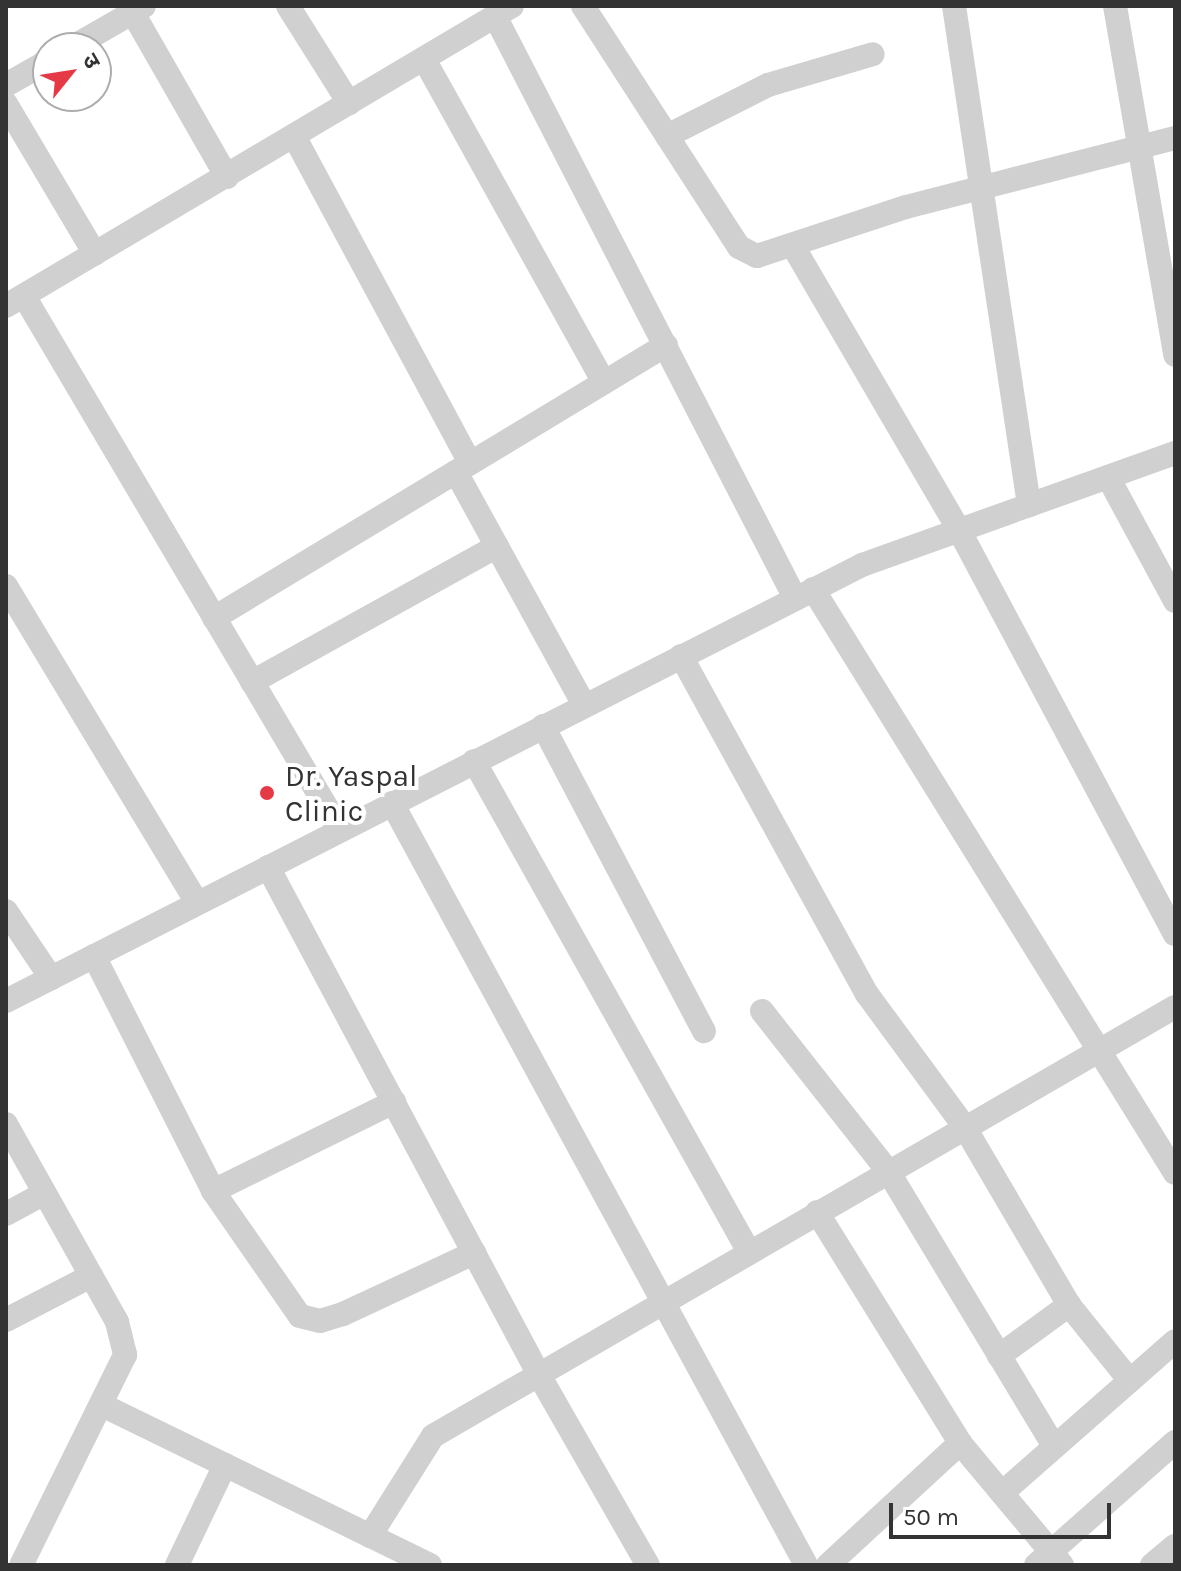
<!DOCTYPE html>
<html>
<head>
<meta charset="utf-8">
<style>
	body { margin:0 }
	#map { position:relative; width:1181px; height:1571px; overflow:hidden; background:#fff; font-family:Karla,"Noto Sans Devanagari",sans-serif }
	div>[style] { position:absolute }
	.minor>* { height:24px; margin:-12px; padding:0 12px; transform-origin:12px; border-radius:12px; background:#d0d0d0 }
	.dots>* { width:22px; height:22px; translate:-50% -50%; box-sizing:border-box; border:4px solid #fff; border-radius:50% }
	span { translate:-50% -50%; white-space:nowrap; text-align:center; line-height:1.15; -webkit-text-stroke:8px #fff; paint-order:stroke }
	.poi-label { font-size:30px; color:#333 }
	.left { translate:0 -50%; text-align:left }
	.frame { position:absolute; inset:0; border:8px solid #333; pointer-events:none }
	.north { position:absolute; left:32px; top:32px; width:80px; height:80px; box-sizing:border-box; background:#fff; border:2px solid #adadad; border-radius:50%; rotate:60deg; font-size:22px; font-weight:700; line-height:32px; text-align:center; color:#333 }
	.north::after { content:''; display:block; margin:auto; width:28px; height:36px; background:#e63946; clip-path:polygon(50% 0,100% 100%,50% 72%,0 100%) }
	.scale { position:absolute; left:889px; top:1503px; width:222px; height:36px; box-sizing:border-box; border:4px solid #333; border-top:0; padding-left:10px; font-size:24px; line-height:28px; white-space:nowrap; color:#333; -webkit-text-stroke:6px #fff; paint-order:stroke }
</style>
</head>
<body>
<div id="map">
	<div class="minor">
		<i style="left:288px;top:6px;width:115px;rotate:57.8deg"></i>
		<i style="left:583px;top:6px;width:287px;rotate:57.1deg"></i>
		<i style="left:739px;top:247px;width:20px;rotate:27deg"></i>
		<i style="left:757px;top:256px;width:157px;rotate:-18.2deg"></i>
		<i style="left:906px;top:207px;width:278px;rotate:-14.4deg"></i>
		<i style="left:954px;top:6px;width:505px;rotate:81.45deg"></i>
		<i style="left:1115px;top:6px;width:354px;rotate:80.2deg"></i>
		<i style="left:133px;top:13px;width:189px;rotate:60.2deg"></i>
		<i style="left:495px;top:16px;width:655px;rotate:62.73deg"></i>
		<i style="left:71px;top:48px;width:84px;rotate:-29.9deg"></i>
		<i style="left:424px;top:59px;width:370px;rotate:60.9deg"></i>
		<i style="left:6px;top:85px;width:48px;rotate:-29.7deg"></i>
		<i style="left:6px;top:104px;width:174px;rotate:59.3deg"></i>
		<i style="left:294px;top:136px;width:371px;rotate:61.7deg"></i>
		<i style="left:667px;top:136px;width:113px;rotate:-26.8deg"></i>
		<i style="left:768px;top:85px;width:109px;rotate:-16.4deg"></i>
		<i style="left:793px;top:246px;width:329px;rotate:59.7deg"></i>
		<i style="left:959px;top:530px;width:458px;rotate:61.9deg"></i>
		<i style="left:24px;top:296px;width:620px;rotate:59.38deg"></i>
		<i style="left:6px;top:306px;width:588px;rotate:-30.66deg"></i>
		<i style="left:456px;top:472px;width:266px;rotate:61.2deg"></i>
		<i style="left:1108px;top:477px;width:141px;rotate:61.6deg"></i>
		<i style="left:6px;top:586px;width:370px;rotate:58.9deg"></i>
		<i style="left:813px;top:589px;width:687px;rotate:58.21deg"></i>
		<i style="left:214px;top:618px;width:528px;rotate:-31.13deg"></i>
		<i style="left:681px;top:656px;width:386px;rotate:61.2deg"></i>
		<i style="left:867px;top:994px;width:164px;rotate:53.7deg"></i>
		<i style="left:964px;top:1126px;width:208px;rotate:59.6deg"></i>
		<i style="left:1069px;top:1305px;width:97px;rotate:51.2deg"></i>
		<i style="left:252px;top:682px;width:280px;rotate:-29deg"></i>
		<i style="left:543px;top:726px;width:345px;rotate:62.2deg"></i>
		<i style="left:474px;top:761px;width:563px;rotate:60.75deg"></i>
		<i style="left:392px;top:803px;width:867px;rotate:61.48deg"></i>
		<i style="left:268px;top:867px;width:576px;rotate:61.92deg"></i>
		<i style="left:539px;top:1375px;width:219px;rotate:60.2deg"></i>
		<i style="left:6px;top:911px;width:81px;rotate:56.1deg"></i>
		<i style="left:94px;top:956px;width:263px;rotate:63.1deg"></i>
		<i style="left:213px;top:1191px;width:152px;rotate:55.2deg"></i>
		<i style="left:300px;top:1316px;width:21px;rotate:14deg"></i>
		<i style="left:320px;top:1321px;width:24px;rotate:-17deg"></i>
		<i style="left:343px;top:1314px;width:145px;rotate:-25deg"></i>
		<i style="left:6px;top:1001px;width:961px;rotate:-26.99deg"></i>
		<i style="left:862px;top:565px;width:332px;rotate:-19.7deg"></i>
		<i style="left:762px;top:1011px;width:204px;rotate:51.8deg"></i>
		<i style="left:888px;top:1171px;width:321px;rotate:58.9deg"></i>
		<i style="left:6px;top:1124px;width:227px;rotate:60.7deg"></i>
		<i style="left:117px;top:1322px;width:34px;rotate:76deg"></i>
		<i style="left:125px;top:1355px;width:234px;rotate:116.3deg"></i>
		<i style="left:213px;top:1191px;width:202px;rotate:-26.2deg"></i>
		<i style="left:817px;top:1212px;width:272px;rotate:58.2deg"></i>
		<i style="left:960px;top:1443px;width:159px;rotate:50.1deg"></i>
		<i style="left:6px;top:1214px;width:42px;rotate:-28.4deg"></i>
		<i style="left:6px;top:1320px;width:96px;rotate:-27.4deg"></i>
		<i style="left:999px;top:1356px;width:87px;rotate:-36.1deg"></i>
		<i style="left:102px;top:1405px;width:365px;rotate:26deg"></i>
		<i style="left:1002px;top:1493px;width:230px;rotate:-41.3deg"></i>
		<i style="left:370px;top:1536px;width:118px;rotate:-57.8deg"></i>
		<i style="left:433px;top:1436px;width:857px;rotate:-30.04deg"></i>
		<i style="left:177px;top:1565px;width:111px;rotate:-64.4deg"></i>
		<i style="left:828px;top:1565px;width:180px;rotate:-42.7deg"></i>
		<i style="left:1036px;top:1565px;width:186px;rotate:-41.5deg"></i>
		<i style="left:1152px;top:1565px;width:30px;rotate:-40deg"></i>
	</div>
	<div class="dots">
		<i style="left:267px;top:793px;background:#e63946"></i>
	</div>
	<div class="poi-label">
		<span class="left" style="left:285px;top:793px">Dr. Yaspal<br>Clinic</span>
	</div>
	<div class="frame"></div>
	<div class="north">उ</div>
	<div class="scale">50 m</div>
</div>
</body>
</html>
